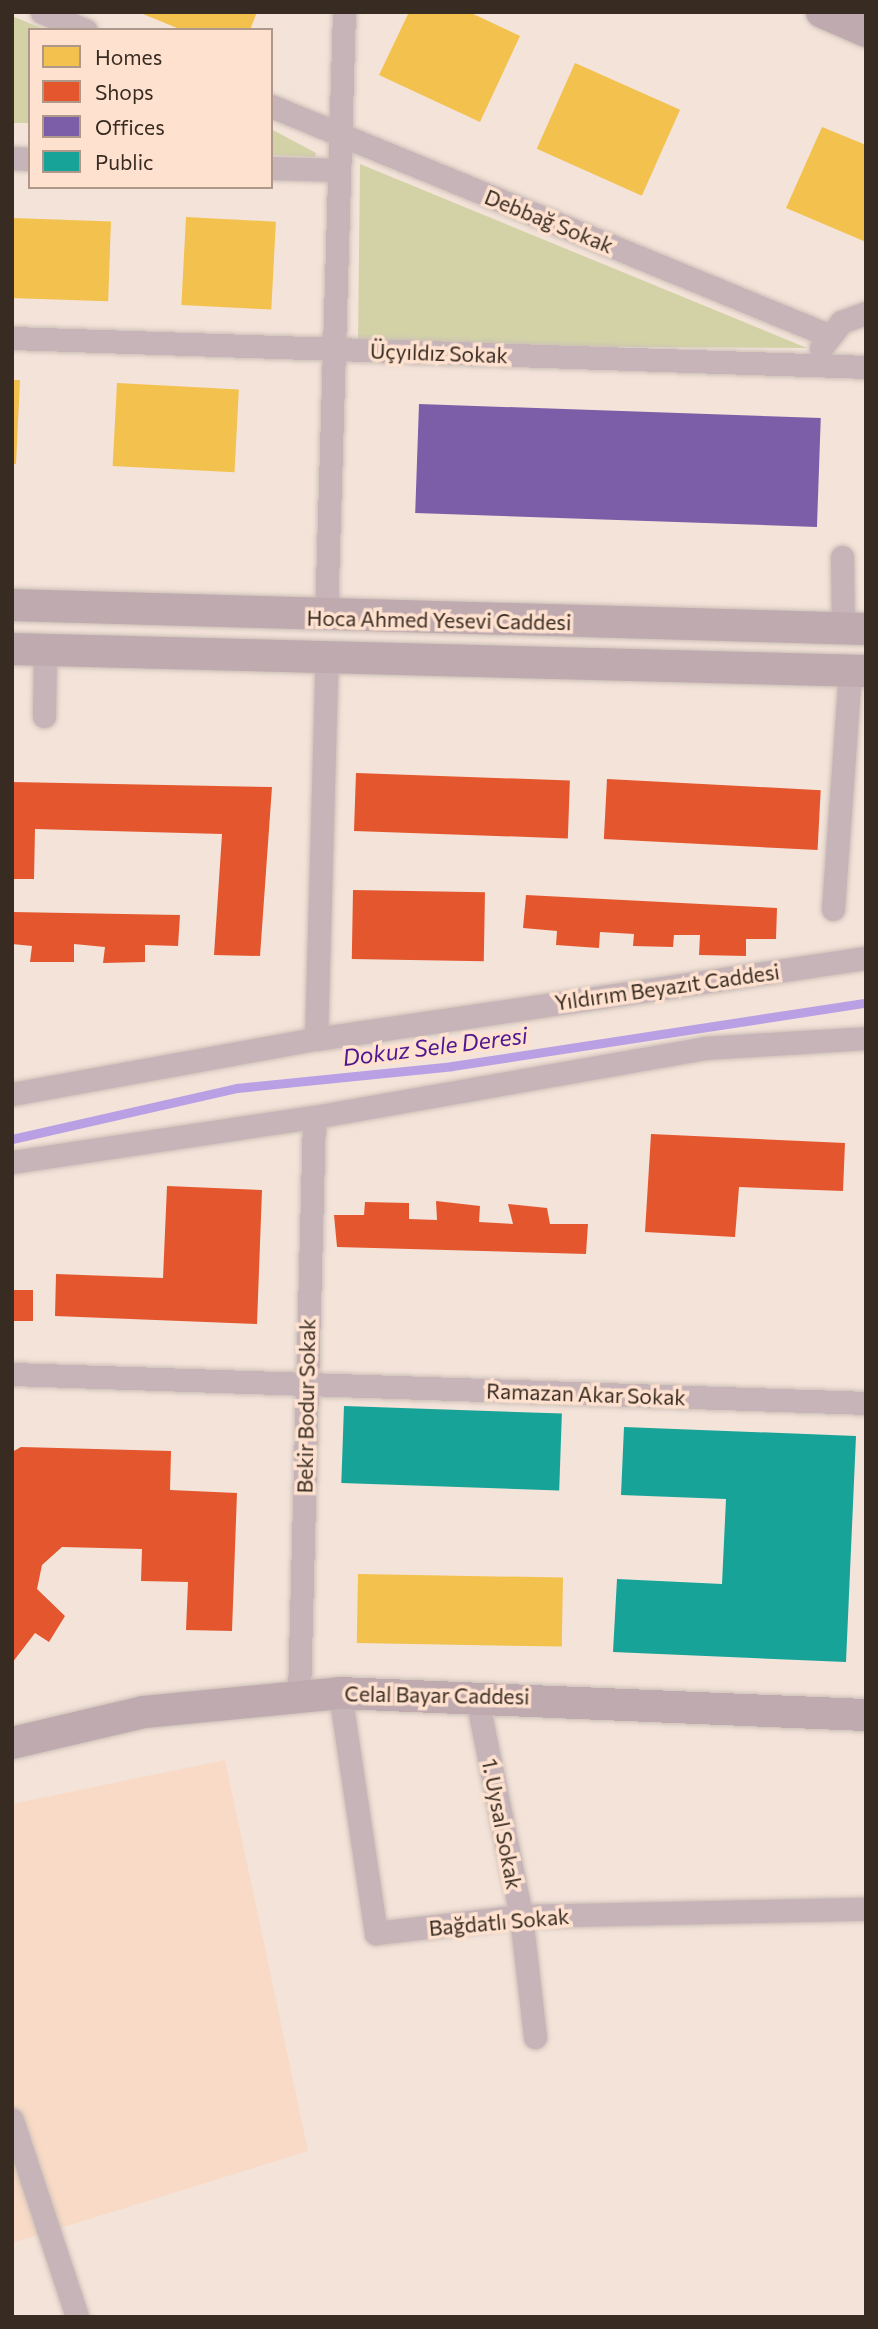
<!DOCTYPE html>
<html>
<head>
<meta charset="utf-8">
<style>
	body { margin:0 }
	#map { position:relative; width:878px; height:2329px; overflow:hidden; background:#f3e3d9; font-family:Commissioner,sans-serif }
	div>[style] { position:absolute }
	.built>* { inset:0; background:#f8dac6 }
	.green>* { inset:0; background:#d3d2a7 }
	.homes>* { inset:0; background:#f2c14e; transform-origin:0 0 }
	.shops>* { inset:0; background:#e4572e; transform-origin:0 0 }
	.offices>* { inset:0; background:#7b5ea7; transform-origin:0 0 }
	.public>* { inset:0; background:#17a398; transform-origin:0 0 }
	.stream>* { height:9px; margin:-4.5px; padding:0 4.5px; transform-origin:4.5px; border-radius:4.5px; background:#b99fe4 }
	.roads { filter:drop-shadow(0 0 2px #cbbfb7) drop-shadow(0 0 2px #cbbfb7) }
	.street>* { height:23px; margin:-11.5px; padding:0 11.5px; transform-origin:11.5px; border-radius:11.5px; background:#c7b4b9 }
	.secondary>* { height:32px; margin:-16px; padding:0 16px; transform-origin:16px; border-radius:16px; background:#bfaaaf }
	span { translate:-50% -50%; white-space:nowrap; text-align:center; line-height:1.15; -webkit-text-stroke:7px #fee1ce; paint-order:stroke }
	.street-label { font-size:21px; color:#382b21 }
	.water-label { font-size:23px; color:#4c1791; font-style:italic }
	.frame { position:absolute; inset:0; border:14px solid #382b21; pointer-events:none }
	.legend { position:absolute; left:28px; top:28px; width:245px; height:161px; box-sizing:border-box; background:#fee1ce; border:2px solid #af9889; margin:0; padding:9px 12px; list-style:none; font-size:21px; color:#382b21 }
	.legend li { display:flex; align-items:center; gap:14px; height:35px }
	.legend b { width:35px; border:2px solid #af9889 }
</style>
</head>
<body>
<div id="map">
	<div class="built">
		<i style="clip-path:polygon(225px 1760px,308px 2151px,12px 2243px,12px 1804px)"></i>
	</div>
	<div class="green">
		<i style="clip-path:polygon(12px 16px,46px 30px,30px 30px,30px 123px,12px 123px)"></i>
		<i style="clip-path:polygon(271px 129px,316px 153px,315px 157px,271px 155px)"></i>
		<i style="clip-path:polygon(360px 164px,807px 348px,358px 345px)"></i>
	</div>
	<div class="homes">
		<i style="clip-path:polygon(138px 12px,257px 12px,250px 30px,182px 30px)"></i>
		<i style="clip-path:polygon(409px 12px,469px 12px,520px 36px,480px 122px,379px 75px)"></i>
		<i style="left:575px;top:63px;width:115px;height:94px;rotate:24deg"></i>
		<i style="clip-path:polygon(822px 127px,866px 145px,866px 242px,786px 208px)"></i>
		<i style="left:186px;top:217px;width:90px;height:88px;rotate:3deg"></i>
		<i style="left:13px;top:218px;width:98px;height:80px;rotate:2deg"></i>
		<i style="clip-path:polygon(12px 380px,20px 380px,16px 464px,12px 464px)"></i>
		<i style="left:117px;top:383px;width:122px;height:83px;rotate:3deg"></i>
		<i style="left:358px;top:1574px;width:205px;height:69px;rotate:1deg"></i>
	</div>
	<div class="shops">
		<i style="left:356px;top:773px;width:214px;height:58px;rotate:2deg"></i>
		<i style="left:607px;top:779px;width:214px;height:60px;rotate:3deg"></i>
		<i style="clip-path:polygon(12px 782px,272px 787px,260px 956px,214px 955px,222px 834px,35px 829px,34px 879px,12px 879px)"></i>
		<i style="left:353px;top:890px;width:132px;height:69px;rotate:1deg"></i>
		<i style="clip-path:polygon(526px 895px,777px 908px,776px 939px,746px 939px,746px 956px,699px 955px,700px 935px,674px 935px,673px 947px,633px 946px,634px 934px,600px 932px,599px 948px,556px 945px,557px 931px,523px 928px)"></i>
		<i style="clip-path:polygon(12px 912px,180px 915px,178px 946px,145px 945px,145px 962px,103px 963px,105px 947px,74px 944px,74px 962px,30px 962px,32px 946px,12px 944px)"></i>
		<i style="clip-path:polygon(651px 1134px,845px 1143px,843px 1191px,739px 1187px,735px 1237px,645px 1232px)"></i>
		<i style="clip-path:polygon(167px 1186px,262px 1190px,257px 1324px,55px 1316px,56px 1274px,163px 1278px)"></i>
		<i style="clip-path:polygon(436px 1201px,480px 1206px,479px 1222px,513px 1224px,508px 1204px,547px 1208px,550px 1224px,588px 1224px,586px 1254px,337px 1247px,334px 1215px,364px 1215px,365px 1202px,409px 1203px,409px 1219px,437px 1220px)"></i>
		<i style="left:12px;top:1290px;width:21px;height:31px"></i>
		<i style="clip-path:polygon(21px 1447px,171px 1451px,170px 1490px,237px 1493px,232px 1631px,186px 1630px,188px 1582px,141px 1581px,142px 1549px,62px 1547px,42px 1565px,37px 1589px,65px 1616px,49px 1642px,35px 1633px,12px 1663px,12px 1452px)"></i>
	</div>
	<div class="offices">
		<i style="left:419px;top:404px;width:402px;height:109px;rotate:2deg"></i>
	</div>
	<div class="public">
		<i style="left:344px;top:1406px;width:218px;height:77px;rotate:2deg"></i>
		<i style="clip-path:polygon(624px 1427px,856px 1436px,846px 1662px,613px 1652px,617px 1579px,722px 1584px,726px 1499px,621px 1495px)"></i>
	</div>
	<div class="stream">
		<i style="left:12px;top:1139px;width:231px;rotate:-12.8deg"></i>
		<i style="left:237px;top:1088px;width:216px;rotate:-5.8deg"></i>
		<i style="left:452px;top:1066px;width:419px;rotate:-8.7deg"></i>
	</div>
	<div class="roads">
		<div class="street">
			<i style="left:42px;top:12px;width:47px;rotate:22.7deg"></i>
			<i style="left:271px;top:106px;width:602px;rotate:22.35deg"></i>
			<i style="left:12px;top:158px;width:18px;rotate:3deg"></i>
			<i style="left:271px;top:168px;width:68px;rotate:1.7deg"></i>
			<i style="left:12px;top:338px;width:854px;rotate:1.94deg"></i>
			<i style="left:821px;top:348px;width:33px;rotate:-52deg"></i>
			<i style="left:841px;top:322px;width:27px;rotate:-20deg"></i>
			<i style="left:842px;top:557px;width:71px;rotate:89.2deg"></i>
			<i style="left:326px;top:618px;width:606px;rotate:-88.3deg"></i>
			<i style="left:44px;top:716px;width:66px;rotate:-89.1deg"></i>
			<i style="left:833px;top:909px;width:240px;rotate:-85.9deg"></i>
			<i style="left:316px;top:1039px;width:382px;rotate:-88.4deg"></i>
			<i style="left:12px;top:1094px;width:309px;rotate:-10.3deg"></i>
			<i style="left:316px;top:1039px;width:556px;rotate:-8.38deg"></i>
			<i style="left:12px;top:1162px;width:305px;rotate:-8.5deg"></i>
			<i style="left:314px;top:1117px;width:396px;rotate:-10deg"></i>
			<i style="left:704px;top:1048px;width:162px;rotate:-3.5deg"></i>
			<i style="left:12px;top:1374px;width:854px;rotate:1.94deg"></i>
			<i style="left:340px;top:1693px;width:243px;rotate:81.5deg"></i>
			<i style="left:376px;top:1933px;width:146px;rotate:-6.7deg"></i>
			<i style="left:521px;top:1916px;width:345px;rotate:-1.2deg"></i>
			<i style="left:476px;top:1694px;width:227px;rotate:78.5deg"></i>
			<i style="left:521px;top:1916px;width:122px;rotate:83.4deg"></i>
			<i style="left:299px;top:1695px;width:578px;rotate:-88.51deg"></i>
			<i style="left:12px;top:2120px;width:207px;rotate:71.7deg"></i>
		</div>
		<div class="secondary">
			<i style="left:822px;top:12px;width:48px;rotate:23.4deg"></i>
			<i style="left:12px;top:605px;width:854px;rotate:1.61deg"></i>
			<i style="left:12px;top:649px;width:854px;rotate:1.48deg"></i>
			<i style="left:12px;top:1743px;width:136px;rotate:-13.2deg"></i>
			<i style="left:144px;top:1712px;width:197px;rotate:-5.5deg"></i>
			<i style="left:340px;top:1693px;width:526px;rotate:2.4deg"></i>
		</div>
	</div>
	<div class="street-label">
		<span style="left:549px;top:221px;rotate:22deg">Debbağ Sokak</span>
		<span style="left:439px;top:353px;rotate:2deg">Üçyıldız Sokak</span>
		<span style="left:439px;top:620px;rotate:1deg">Hoca Ahmed Yesevi Caddesi</span>
		<span style="left:667px;top:987px;rotate:-8deg">Yıldırım Beyazıt Caddesi</span>
		<span style="left:586px;top:1394px;rotate:2deg">Ramazan Akar Sokak</span>
		<span style="left:306px;top:1406px;rotate:-89deg">Bekir Bodur Sokak</span>
		<span style="left:437px;top:1695px;rotate:1deg">Celal Bayar Caddesi</span>
		<span style="left:502px;top:1824px;rotate:79deg">1. Uysal Sokak</span>
		<span style="left:499px;top:1922px;rotate:-5deg">Bağdatlı Sokak</span>
	</div>
	<div class="water-label">
		<span style="left:435px;top:1046px;rotate:-7deg">Dokuz Sele Deresi</span>
	</div>
	<div class="frame"></div>
	<ul class="legend">
	<li><b style="height:19px;background:#f2c14e"></b>Homes</li>
	<li><b style="height:19px;background:#e4572e"></b>Shops</li>
	<li><b style="height:19px;background:#7b5ea7"></b>Offices</li>
	<li><b style="height:19px;background:#17a398"></b>Public</li>
	</ul>
</div>
</body>
</html>
